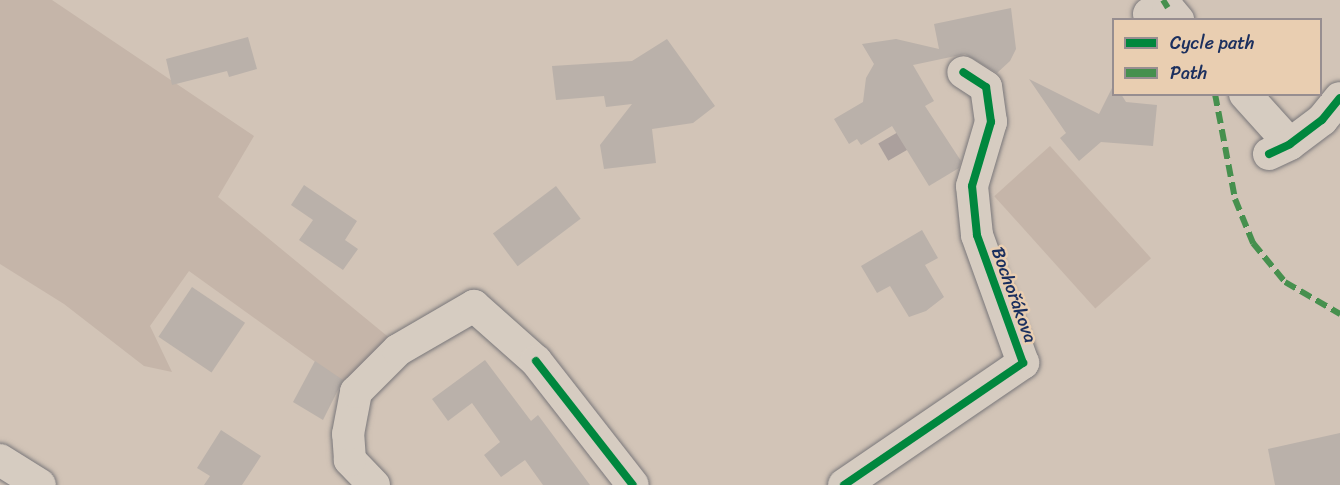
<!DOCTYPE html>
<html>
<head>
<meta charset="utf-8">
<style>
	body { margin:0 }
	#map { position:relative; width:1340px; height:485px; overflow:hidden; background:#d2c4b7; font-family:Sriracha,sans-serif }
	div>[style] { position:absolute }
	.green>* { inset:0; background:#c5b5a9; transform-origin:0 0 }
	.water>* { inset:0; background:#aba09d; transform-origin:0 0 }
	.building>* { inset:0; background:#bab1aa; transform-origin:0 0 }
	.roads { filter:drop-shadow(0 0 2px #79777a) drop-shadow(0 0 2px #79777a) }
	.minor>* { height:32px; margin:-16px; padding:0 16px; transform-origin:16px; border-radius:16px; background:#d6ccc1 }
	.quiet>* { height:6px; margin-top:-3px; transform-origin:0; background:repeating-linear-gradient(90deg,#46904e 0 12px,transparent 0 18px) }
	.cycleway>* { height:8px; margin:-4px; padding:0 4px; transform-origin:4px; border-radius:4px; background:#00873e }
	span { translate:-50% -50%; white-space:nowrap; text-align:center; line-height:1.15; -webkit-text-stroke:5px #e9ceb1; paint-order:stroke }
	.street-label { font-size:18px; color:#1b2f5e }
	.legend { position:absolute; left:1112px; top:18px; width:210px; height:78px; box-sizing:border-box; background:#e9ceb1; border:2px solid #978e90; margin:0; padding:8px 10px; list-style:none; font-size:18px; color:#1b2f5e }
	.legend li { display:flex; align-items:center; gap:12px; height:30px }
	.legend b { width:30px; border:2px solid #978e90 }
</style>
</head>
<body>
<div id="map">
	<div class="green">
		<i style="clip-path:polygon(0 0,52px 0,254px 136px,218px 197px,392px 340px,350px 387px,189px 271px,150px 326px,172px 372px,144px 366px,64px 304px,0 264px)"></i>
		<i style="left:1050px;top:146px;width:151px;height:75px;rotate:48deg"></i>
	</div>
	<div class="water">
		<i style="left:919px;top:120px;width:20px;height:47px;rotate:60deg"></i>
	</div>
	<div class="building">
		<i style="clip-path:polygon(1011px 8px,1016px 49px,1010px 61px,997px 73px,965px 54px,913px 65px,934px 101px,925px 106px,961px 161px,959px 168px,929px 186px,892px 126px,861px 145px,857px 139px,849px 144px,834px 119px,863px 102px,866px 78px,874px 64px,862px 44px,896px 39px,939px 49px,934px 24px)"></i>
		<i style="clip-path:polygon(248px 37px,257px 69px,229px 77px,227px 71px,172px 85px,166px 59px)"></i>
		<i style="clip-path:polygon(667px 39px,715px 106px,693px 123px,652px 129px,656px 163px,604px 169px,600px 145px,632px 104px,606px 107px,604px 96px,556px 100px,552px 66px,632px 61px)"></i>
		<i style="clip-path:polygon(1029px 79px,1099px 114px,1113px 86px,1113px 94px,1121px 94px,1126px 102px,1157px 105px,1153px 146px,1101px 142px,1079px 161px,1060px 138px,1066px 133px)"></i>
		<i style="clip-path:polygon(304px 185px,357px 221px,345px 240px,358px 249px,343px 270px,299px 240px,313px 220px,291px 205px)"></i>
		<i style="left:556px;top:186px;width:41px;height:79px;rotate:53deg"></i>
		<i style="clip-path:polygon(922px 230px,938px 258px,925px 265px,944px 297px,926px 311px,909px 317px,890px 286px,877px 293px,861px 266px)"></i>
		<i style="left:192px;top:287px;width:64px;height:60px;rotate:34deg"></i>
		<i style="clip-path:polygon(485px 360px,531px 421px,538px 415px,590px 485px,543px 485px,525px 460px,501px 477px,484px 455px,500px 442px,472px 403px,448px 421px,432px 399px)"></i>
		<i style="clip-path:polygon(315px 361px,343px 380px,323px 420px,293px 402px)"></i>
		<i style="clip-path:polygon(221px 430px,261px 456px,242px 485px,204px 485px,210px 476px,197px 468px)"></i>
		<i style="clip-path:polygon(1340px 433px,1340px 485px,1275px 485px,1268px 449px)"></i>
	</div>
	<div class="roads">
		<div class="minor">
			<i style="left:1149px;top:14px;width:20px;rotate:-18deg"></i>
			<i style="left:1168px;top:8px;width:16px;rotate:50deg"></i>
			<i style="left:1245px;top:94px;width:67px;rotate:48deg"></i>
			<i style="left:1269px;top:154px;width:23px;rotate:-25deg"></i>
			<i style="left:1290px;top:144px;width:40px;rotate:-37deg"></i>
			<i style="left:1322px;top:120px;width:28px;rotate:-51deg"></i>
			<i style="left:0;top:460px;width:47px;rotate:32deg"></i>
			<i style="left:374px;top:485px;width:35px;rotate:-134deg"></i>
			<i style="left:350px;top:460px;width:26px;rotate:-94deg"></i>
			<i style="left:348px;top:434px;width:43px;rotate:-79.2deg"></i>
			<i style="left:356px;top:392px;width:59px;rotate:-45deg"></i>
			<i style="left:398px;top:350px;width:88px;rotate:-30.1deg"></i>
			<i style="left:474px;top:306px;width:83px;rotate:41.6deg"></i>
			<i style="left:536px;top:361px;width:157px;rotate:52deg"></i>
			<i style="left:844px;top:485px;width:217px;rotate:-34.3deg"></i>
			<i style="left:1023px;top:363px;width:136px;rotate:-109.8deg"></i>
			<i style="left:977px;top:235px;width:49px;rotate:-95.8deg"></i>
			<i style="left:972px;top:186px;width:67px;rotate:-73.5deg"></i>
			<i style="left:991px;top:122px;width:35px;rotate:-98deg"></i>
			<i style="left:986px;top:87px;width:27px;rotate:-147deg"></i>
		</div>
	</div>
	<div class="quiet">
		<i style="left:1163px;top:0;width:9px;rotate:58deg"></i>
		<i style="left:1215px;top:94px;width:107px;rotate:79.2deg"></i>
		<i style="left:1235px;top:199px;width:48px;rotate:67.8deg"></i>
		<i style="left:1253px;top:243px;width:50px;rotate:50.6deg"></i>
		<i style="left:1285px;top:282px;width:64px;rotate:30.2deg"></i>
	</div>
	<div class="cycleway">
		<i style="left:1269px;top:154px;width:23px;rotate:-25deg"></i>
		<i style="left:1290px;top:144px;width:40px;rotate:-37deg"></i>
		<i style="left:1322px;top:120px;width:28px;rotate:-51deg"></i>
		<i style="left:536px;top:361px;width:157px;rotate:52deg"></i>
		<i style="left:844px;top:485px;width:217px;rotate:-34.3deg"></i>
		<i style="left:1023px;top:363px;width:136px;rotate:-109.8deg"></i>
		<i style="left:977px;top:235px;width:49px;rotate:-95.8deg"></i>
		<i style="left:972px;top:186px;width:67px;rotate:-73.5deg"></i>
		<i style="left:991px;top:122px;width:35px;rotate:-98deg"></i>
		<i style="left:986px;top:87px;width:27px;rotate:-147deg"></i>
	</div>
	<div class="street-label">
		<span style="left:1014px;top:295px;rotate:70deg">Bochořákova</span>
	</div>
	<ul class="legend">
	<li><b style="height:8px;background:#00873e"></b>Cycle path</li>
	<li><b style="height:8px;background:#46904e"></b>Path</li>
	</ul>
</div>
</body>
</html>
